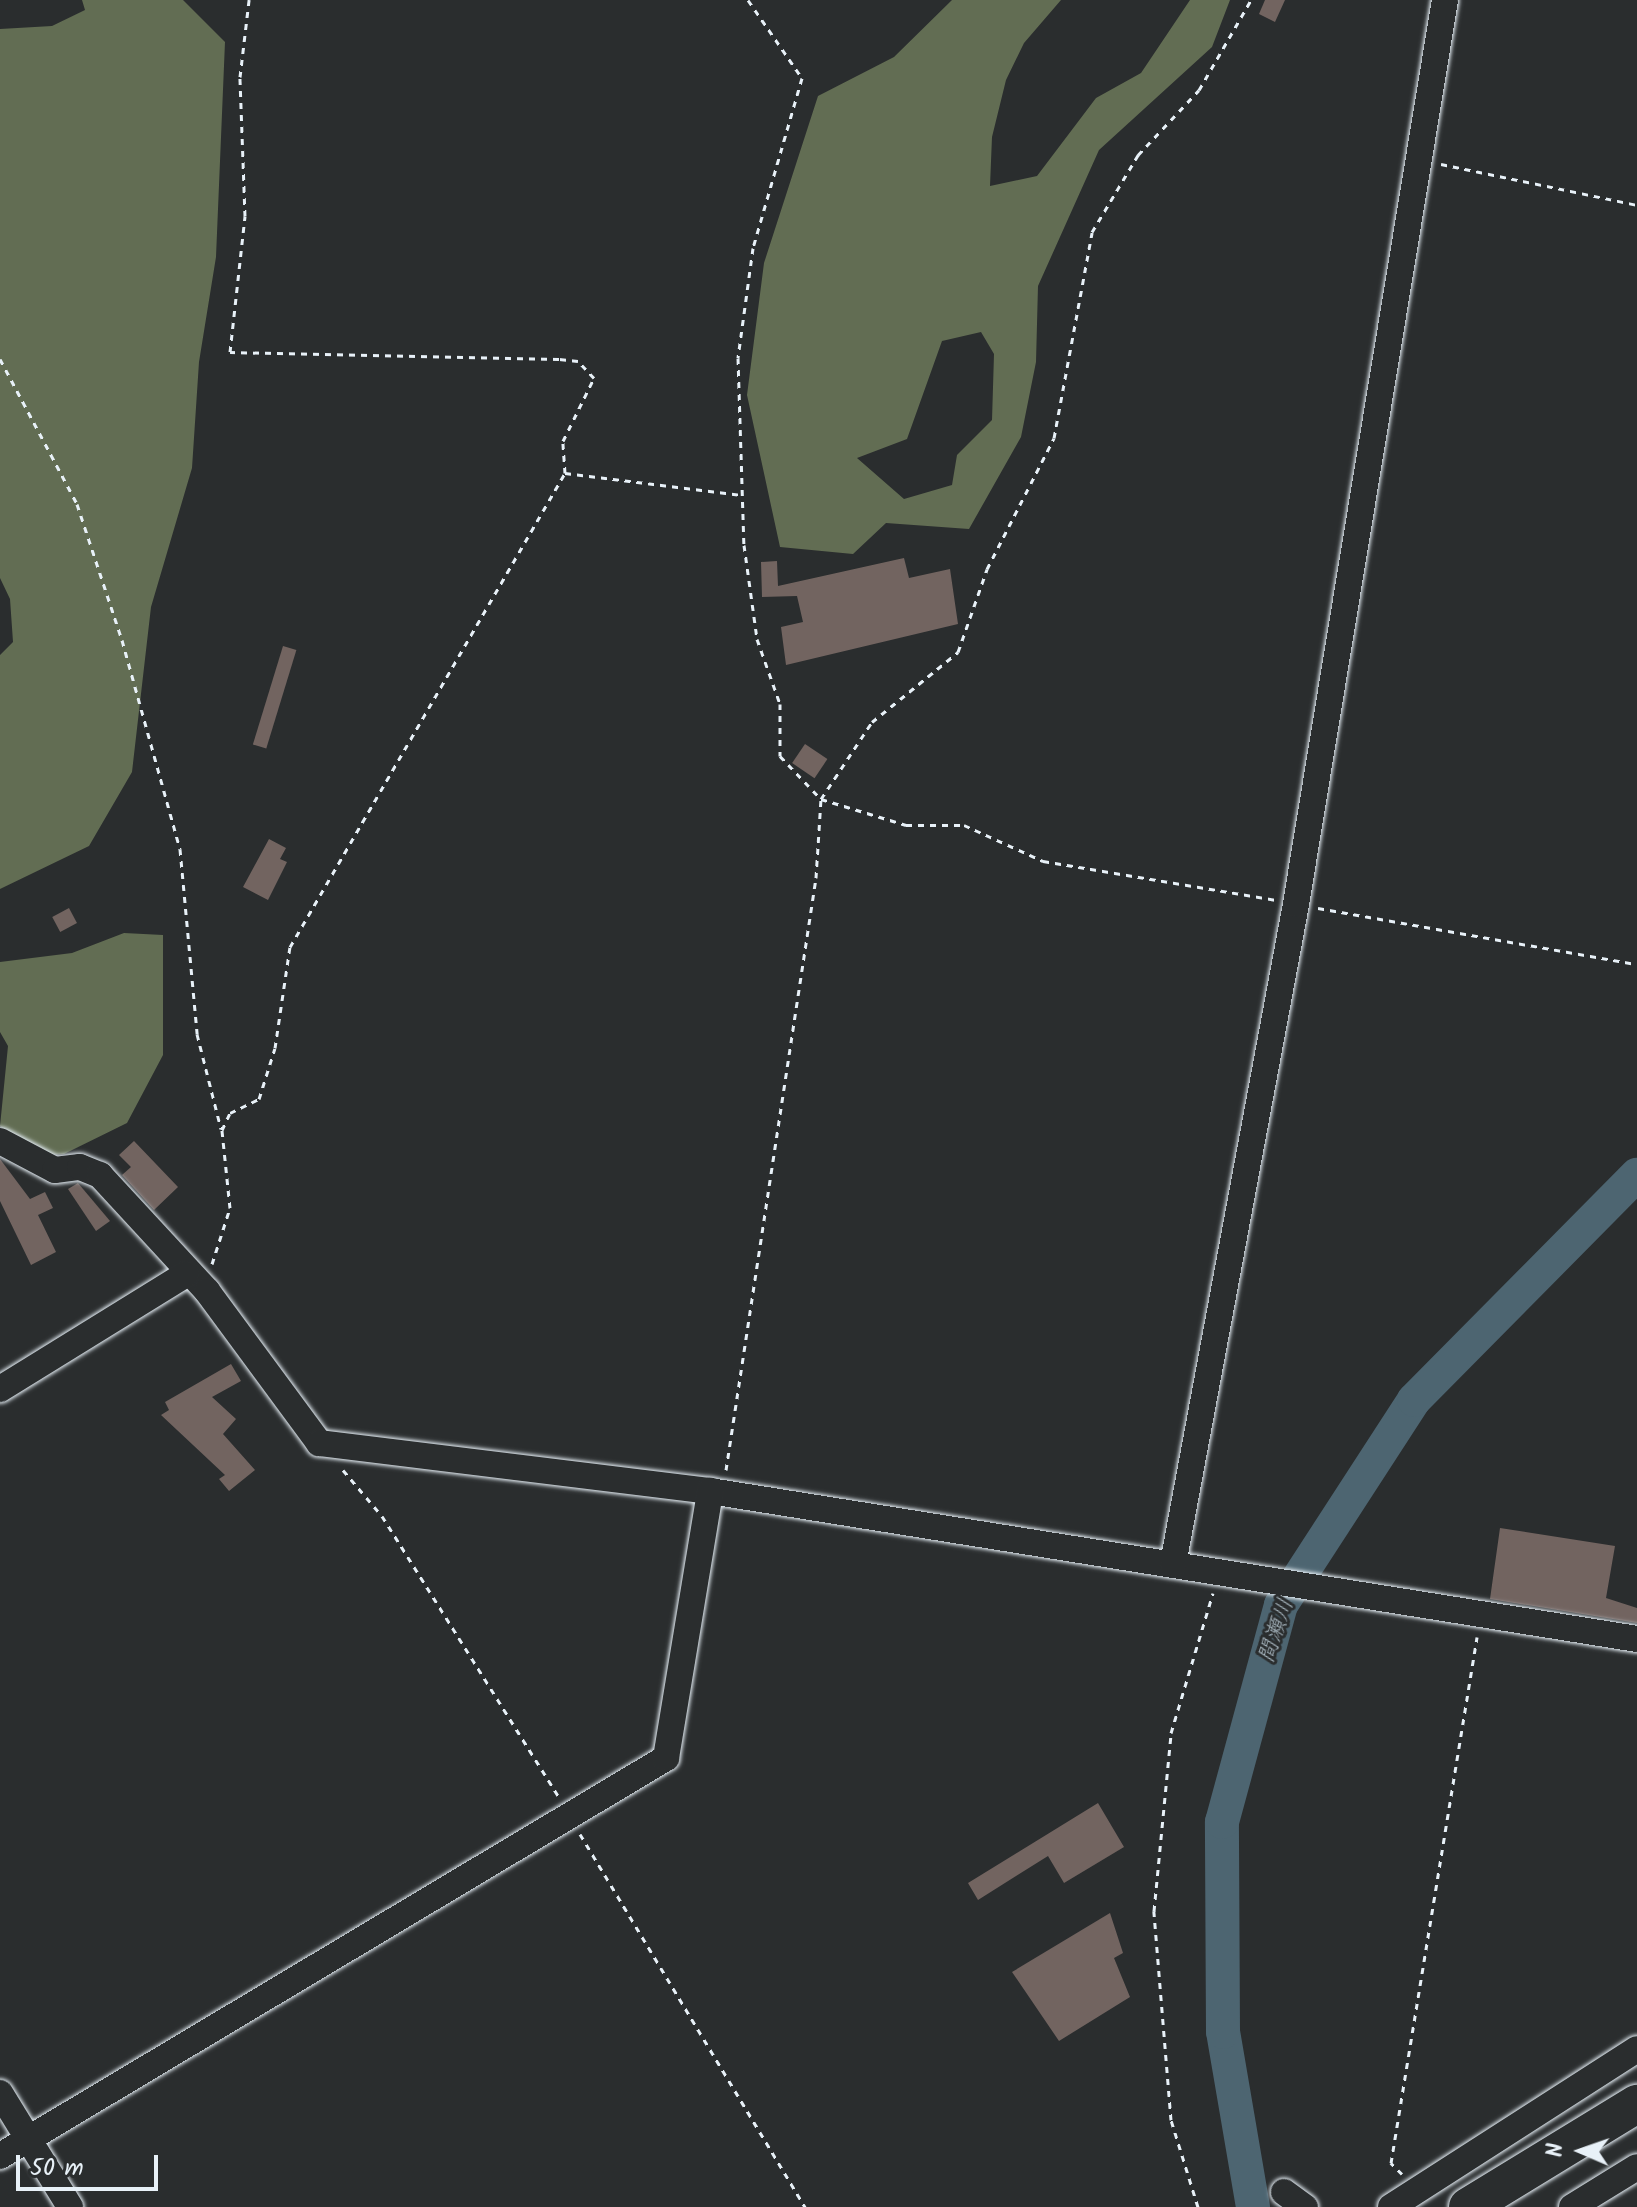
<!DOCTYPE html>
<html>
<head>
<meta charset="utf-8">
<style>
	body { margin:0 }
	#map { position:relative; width:1637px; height:2207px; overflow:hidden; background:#2a2d2e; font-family:Kalam,"Klee One",sans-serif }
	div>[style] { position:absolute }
	.green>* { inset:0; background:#626d53 }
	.river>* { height:34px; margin:-17px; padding:0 17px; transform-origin:17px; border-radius:17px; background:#4d6571 }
	.building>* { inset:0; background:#726460; transform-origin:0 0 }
	.path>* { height:3px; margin-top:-1.5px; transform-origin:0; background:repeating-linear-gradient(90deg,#e8f1f8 0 6px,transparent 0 12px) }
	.roads { filter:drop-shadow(0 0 2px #e8f1f8) drop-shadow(0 0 2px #e8f1f8) }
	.minor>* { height:26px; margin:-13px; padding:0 13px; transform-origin:13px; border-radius:13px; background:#2a2d2e }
	.highway>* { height:38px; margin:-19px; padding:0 19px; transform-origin:19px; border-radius:19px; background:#2a2d2e }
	span { translate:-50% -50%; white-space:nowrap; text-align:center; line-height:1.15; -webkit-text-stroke:6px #2a2d2e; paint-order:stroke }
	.water-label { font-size:22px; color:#aab9c2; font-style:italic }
	.north { position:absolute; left:1541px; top:2111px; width:80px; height:80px; -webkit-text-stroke:6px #2a2d2e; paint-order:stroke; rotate:272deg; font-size:22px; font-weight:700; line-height:32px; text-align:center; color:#e8f1f8 }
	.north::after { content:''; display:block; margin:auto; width:28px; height:36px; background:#e8f1f8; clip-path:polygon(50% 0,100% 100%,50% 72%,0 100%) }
	.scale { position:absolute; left:16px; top:2155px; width:142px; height:36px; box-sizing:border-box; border:4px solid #e8f1f8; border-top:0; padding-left:10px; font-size:24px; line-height:28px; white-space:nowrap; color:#e8f1f8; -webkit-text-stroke:6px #2a2d2e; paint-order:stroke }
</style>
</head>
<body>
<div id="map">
	<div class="green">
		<i style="clip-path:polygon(82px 0,183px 0,225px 42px,216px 257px,199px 362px,192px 468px,151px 607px,132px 772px,89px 846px,0 889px,0 655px,13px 642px,10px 599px,0 578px,0 29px,52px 26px,85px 10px)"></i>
		<i style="clip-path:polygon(evenodd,952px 0,1061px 0,1024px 43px,1006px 80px,992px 137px,990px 186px,1037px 176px,1096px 98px,1141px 73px,1190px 0,1230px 0,1212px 47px,1099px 150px,1038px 286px,1036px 362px,1021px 437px,969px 529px,886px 523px,853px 554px,780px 547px,747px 395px,764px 263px,818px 96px,894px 57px,952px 0,981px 332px,994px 354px,992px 420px,957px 455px,952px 485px,904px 499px,857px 458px,907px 439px,942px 341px,981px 332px)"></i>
		<i style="clip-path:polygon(124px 933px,163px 935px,163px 1055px,127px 1123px,64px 1154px,31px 1156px,0 1126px,8px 1046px,0 1032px,0 962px,72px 953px)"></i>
	</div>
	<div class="river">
		<i style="left:1253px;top:2207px;width:178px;rotate:-99.7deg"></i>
		<i style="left:1223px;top:2032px;width:210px;rotate:-90.3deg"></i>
		<i style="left:1222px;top:1822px;width:225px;rotate:-74.8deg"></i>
		<i style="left:1281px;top:1605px;width:244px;rotate:-57deg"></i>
		<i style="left:1414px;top:1400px;width:317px;rotate:-45.3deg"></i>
	</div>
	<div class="building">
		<i style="clip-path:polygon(1265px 0,1285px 0,1275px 22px,1259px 14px)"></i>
		<i style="clip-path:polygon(904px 558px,909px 578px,950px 569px,958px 624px,786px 665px,781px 627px,803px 622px,797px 596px,762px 597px,761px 562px,777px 561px,778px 586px)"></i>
		<i style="left:283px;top:646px;width:14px;height:103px;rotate:17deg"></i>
		<i style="left:805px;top:744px;width:27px;height:23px;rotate:34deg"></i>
		<i style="clip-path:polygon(269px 839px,286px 848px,280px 859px,287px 862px,268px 900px,243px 887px)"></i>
		<i style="left:69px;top:908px;width:17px;height:19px;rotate:62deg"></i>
		<i style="clip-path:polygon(134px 1141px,178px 1187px,154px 1210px,122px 1175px,131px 1167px,119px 1155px)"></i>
		<i style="clip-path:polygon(0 1159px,30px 1199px,45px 1192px,53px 1208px,38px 1215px,56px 1252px,31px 1265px,0 1201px)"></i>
		<i style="clip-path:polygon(78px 1183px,110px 1221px,96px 1231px,68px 1189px)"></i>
		<i style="clip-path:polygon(231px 1364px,241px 1381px,212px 1397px,236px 1419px,223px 1434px,255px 1470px,229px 1491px,219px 1479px,225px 1475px,161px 1415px,169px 1410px,165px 1402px)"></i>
		<i style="clip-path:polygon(1500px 1528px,1615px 1546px,1606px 1598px,1637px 1608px,1637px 1623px,1490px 1599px)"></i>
		<i style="clip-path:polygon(1098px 1803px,1124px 1847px,1064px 1883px,1048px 1856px,978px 1900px,968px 1883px)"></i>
		<i style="clip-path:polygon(1110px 1913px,1123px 1953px,1114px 1958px,1130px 1997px,1059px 2041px,1012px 1972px)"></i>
	</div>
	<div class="path">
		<i style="left:748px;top:0;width:95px;rotate:55.3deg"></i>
		<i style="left:802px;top:78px;width:177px;rotate:106.1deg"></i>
		<i style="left:753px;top:248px;width:111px;rotate:97.8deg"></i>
		<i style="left:738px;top:358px;width:187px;rotate:88.2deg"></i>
		<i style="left:744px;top:545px;width:95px;rotate:82.1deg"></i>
		<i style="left:757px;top:639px;width:69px;rotate:70.5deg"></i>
		<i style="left:780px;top:704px;width:52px;rotate:90deg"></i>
		<i style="left:780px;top:756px;width:59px;rotate:46.4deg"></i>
		<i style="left:821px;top:799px;width:89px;rotate:17deg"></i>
		<i style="left:906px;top:825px;width:58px"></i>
		<i style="left:964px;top:825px;width:87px;rotate:24.5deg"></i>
		<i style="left:1043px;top:861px;width:235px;rotate:9.5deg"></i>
		<i style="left:1441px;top:164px;width:200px;rotate:11.8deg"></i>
		<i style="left:0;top:359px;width:164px;rotate:62deg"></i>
		<i style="left:77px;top:504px;width:143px;rotate:71.7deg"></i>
		<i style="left:122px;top:640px;width:217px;rotate:74.5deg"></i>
		<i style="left:180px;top:849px;width:186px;rotate:84.7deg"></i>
		<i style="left:197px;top:1034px;width:98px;rotate:75.8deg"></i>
		<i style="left:565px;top:473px;width:178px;rotate:7.1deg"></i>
		<i style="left:1318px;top:908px;width:324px;rotate:10deg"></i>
		<i style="left:212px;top:1264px;width:59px;rotate:-72.2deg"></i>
		<i style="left:230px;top:1208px;width:78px;rotate:-95.9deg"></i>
		<i style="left:222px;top:1130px;width:19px;rotate:-65deg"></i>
		<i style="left:230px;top:1113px;width:32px;rotate:-26deg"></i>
		<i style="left:259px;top:1099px;width:53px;rotate:-72.6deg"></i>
		<i style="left:275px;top:1048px;width:102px;rotate:-81.6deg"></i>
		<i style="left:290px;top:947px;width:548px;rotate:-59.88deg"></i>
		<i style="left:565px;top:473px;width:32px;rotate:-94deg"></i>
		<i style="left:563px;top:441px;width:70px;rotate:-63.8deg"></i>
		<i style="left:594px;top:378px;width:23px;rotate:-133deg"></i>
		<i style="left:578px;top:361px;width:19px;rotate:-174deg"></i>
		<i style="left:559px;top:359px;width:329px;rotate:-178.8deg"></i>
		<i style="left:230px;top:352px;width:137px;rotate:-83.7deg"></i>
		<i style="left:245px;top:216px;width:139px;rotate:-92.1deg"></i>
		<i style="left:240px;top:77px;width:78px;rotate:-83.3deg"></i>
		<i style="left:343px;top:1470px;width:60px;rotate:49.7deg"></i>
		<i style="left:382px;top:1516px;width:332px;rotate:57.8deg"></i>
		<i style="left:726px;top:1470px;width:599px;rotate:-81.36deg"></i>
		<i style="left:816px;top:878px;width:79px;rotate:-86.4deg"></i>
		<i style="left:821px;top:799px;width:92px;rotate:-56.5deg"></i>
		<i style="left:872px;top:722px;width:111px;rotate:-39.1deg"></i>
		<i style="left:958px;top:652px;width:88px;rotate:-70.7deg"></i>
		<i style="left:987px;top:569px;width:147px;rotate:-62.9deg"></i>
		<i style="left:1054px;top:438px;width:209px;rotate:-79.5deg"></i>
		<i style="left:1092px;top:232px;width:90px;rotate:-59.1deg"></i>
		<i style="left:1138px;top:155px;width:89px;rotate:-46.8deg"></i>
		<i style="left:1199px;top:90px;width:104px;rotate:-60deg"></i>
		<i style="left:580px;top:1834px;width:436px;rotate:58.9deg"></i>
		<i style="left:1402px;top:2174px;width:16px;rotate:-135deg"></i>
		<i style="left:1391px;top:2163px;width:533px;rotate:-80.71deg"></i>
		<i style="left:1198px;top:2207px;width:91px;rotate:-107.2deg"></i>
		<i style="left:1171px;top:2120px;width:210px;rotate:-94.7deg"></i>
		<i style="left:1154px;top:1911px;width:179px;rotate:-84.5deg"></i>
		<i style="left:1171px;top:1733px;width:146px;rotate:-73.3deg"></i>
	</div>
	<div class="roads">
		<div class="minor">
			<i style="left:0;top:1141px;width:62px;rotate:27.8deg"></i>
			<i style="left:55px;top:1170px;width:25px;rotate:-7deg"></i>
			<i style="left:80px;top:1167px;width:22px;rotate:22deg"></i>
			<i style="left:100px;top:1175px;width:158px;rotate:47.3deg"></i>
			<i style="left:207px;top:1291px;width:189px;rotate:53.6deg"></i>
			<i style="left:319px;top:1443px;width:394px;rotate:7deg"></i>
			<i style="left:710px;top:1491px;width:939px;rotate:9.07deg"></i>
			<i style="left:0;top:1389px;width:219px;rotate:-31.7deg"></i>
			<i style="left:1173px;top:1564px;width:671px;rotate:-79.44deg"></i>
			<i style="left:1296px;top:904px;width:916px;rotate:-80.64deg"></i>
			<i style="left:0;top:2093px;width:134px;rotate:58.4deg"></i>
			<i style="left:0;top:2156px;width:776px;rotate:-30.86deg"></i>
			<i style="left:666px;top:1758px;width:271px;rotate:-80.6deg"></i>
			<i style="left:1284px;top:2192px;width:26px;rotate:36deg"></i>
			<i style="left:1391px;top:2207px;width:292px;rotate:-32.7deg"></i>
			<i style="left:1572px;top:2207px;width:76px;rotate:-31.6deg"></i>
		</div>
		<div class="highway">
			<i style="left:1468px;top:2207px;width:198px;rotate:-31.4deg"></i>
		</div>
	</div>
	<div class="water-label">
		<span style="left:1277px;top:1631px;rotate:-71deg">間瀬川</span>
	</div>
	<div class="north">N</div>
	<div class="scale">50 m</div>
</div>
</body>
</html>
